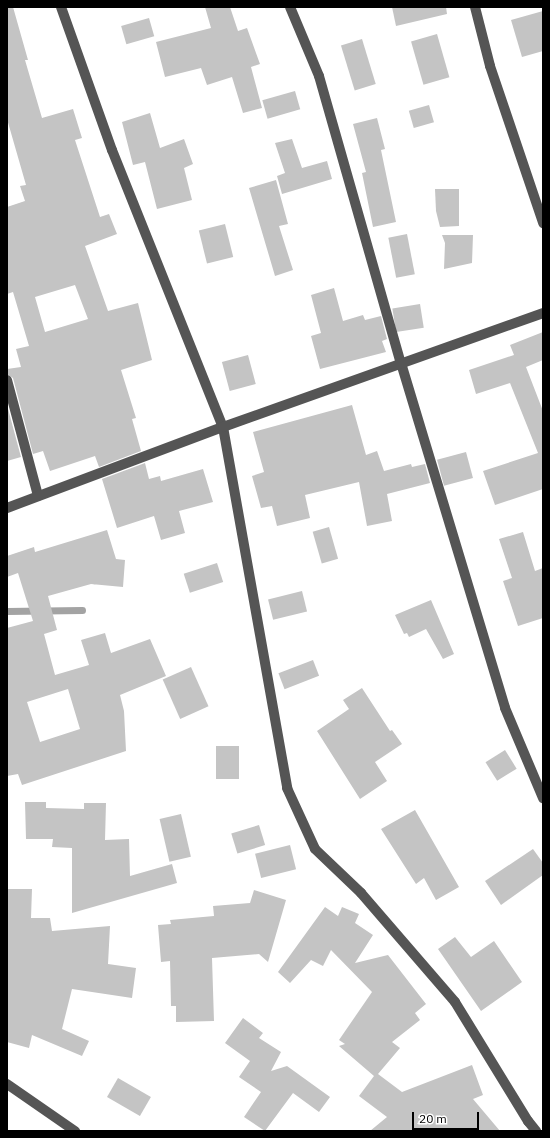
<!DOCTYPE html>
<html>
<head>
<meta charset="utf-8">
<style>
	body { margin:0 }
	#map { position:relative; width:550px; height:1138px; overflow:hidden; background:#fff; font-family:"IBM Plex Sans",sans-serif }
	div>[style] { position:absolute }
	.stream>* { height:7px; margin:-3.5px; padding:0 3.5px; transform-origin:3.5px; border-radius:3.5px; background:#a3a3a3 }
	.building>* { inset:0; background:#c4c4c4; transform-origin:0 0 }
	.minor>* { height:10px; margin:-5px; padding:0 5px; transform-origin:5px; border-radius:5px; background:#555 }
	span { translate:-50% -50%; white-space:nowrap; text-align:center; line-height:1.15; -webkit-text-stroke:3px #fff; paint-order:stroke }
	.frame { position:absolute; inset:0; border:8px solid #000; pointer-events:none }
	.scale { position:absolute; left:412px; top:1112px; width:67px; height:18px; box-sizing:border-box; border:2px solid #000; border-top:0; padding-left:5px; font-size:12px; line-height:14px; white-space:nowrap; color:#000; -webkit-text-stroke:3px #fff; paint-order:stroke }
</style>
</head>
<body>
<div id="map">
	<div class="stream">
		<i style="left:7px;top:611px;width:75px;rotate:-0.8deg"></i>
	</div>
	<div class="building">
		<i style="clip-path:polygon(evenodd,7px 7px,13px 7px,28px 60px,25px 60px,42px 118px,73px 109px,82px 138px,75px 140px,100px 217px,109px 214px,117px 234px,85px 246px,108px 311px,138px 303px,152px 360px,121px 370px,136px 418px,132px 419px,141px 451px,99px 467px,95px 456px,50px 471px,43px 451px,33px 454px,13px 378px,7px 374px,7px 369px,21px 367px,16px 349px,29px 346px,13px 292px,7px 294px,7px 207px,25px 201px,20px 186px,26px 185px,7px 119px,7px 7px,75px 285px,88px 319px,45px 332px,35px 297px,75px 285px)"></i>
		<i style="clip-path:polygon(205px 7px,230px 7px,238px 31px,247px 28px,260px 64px,251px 67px,262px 108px,243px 113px,232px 77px,207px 85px,201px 68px,165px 77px,156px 42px,211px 28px)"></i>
		<i style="clip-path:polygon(392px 7px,446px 7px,447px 14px,396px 26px)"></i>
		<i style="clip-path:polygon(543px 11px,543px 51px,522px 57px,511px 20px)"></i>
		<i style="left:149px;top:18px;width:19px;height:29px;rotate:74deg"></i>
		<i style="left:437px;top:34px;width:45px;height:27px;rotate:74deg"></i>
		<i style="left:362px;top:39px;width:47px;height:22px;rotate:73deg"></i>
		<i style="left:295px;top:91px;width:19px;height:34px;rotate:74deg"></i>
		<i style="left:429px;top:105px;width:18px;height:21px;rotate:74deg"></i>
		<i style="clip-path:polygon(150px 113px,160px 148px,184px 139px,193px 164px,184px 168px,192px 200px,157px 209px,145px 162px,133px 165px,122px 122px)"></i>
		<i style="clip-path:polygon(377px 118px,385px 149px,381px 150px,396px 222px,373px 227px,362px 173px,366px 172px,353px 124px)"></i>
		<i style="clip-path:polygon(292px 139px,302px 168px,327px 161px,332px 179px,282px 194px,277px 176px,285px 173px,275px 143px)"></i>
		<i style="clip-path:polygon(276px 180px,288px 224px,279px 226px,293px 270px,275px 276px,249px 188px)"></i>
		<i style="clip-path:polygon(435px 189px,459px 189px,459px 226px,440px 227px,436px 211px)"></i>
		<i style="left:225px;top:224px;width:34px;height:27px;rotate:76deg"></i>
		<i style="left:407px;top:234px;width:41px;height:19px;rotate:79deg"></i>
		<i style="clip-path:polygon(442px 235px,473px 235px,472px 263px,444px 269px,445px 243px)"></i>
		<i style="clip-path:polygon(334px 288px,343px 321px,363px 315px,365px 320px,381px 316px,387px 339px,382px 341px,386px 352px,320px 369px,311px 336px,321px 333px,311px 295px)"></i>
		<i style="left:420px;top:304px;width:24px;height:28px;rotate:81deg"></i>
		<i style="clip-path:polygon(543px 332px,543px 360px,526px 367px,543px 411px,543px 489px,495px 505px,483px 471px,538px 453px,510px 383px,476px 394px,469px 370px,514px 355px,510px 345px)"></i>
		<i style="left:248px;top:355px;width:30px;height:27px;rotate:75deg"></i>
		<i style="clip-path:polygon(7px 405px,21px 457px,7px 461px)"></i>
		<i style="clip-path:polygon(352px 405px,366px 455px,377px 451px,384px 471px,411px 464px,412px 467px,425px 464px,430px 483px,387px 494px,392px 521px,367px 526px,359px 482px,305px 495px,310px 518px,277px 526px,272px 506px,261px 508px,252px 476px,264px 472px,253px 432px)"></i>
		<i style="left:466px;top:452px;width:27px;height:30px;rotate:75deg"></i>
		<i style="clip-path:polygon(145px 463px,149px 479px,160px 476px,161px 481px,203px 469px,213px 502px,179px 511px,185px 533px,161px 540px,154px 516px,117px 528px,102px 479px)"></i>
		<i style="left:329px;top:527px;width:33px;height:17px;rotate:74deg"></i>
		<i style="clip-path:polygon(evenodd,107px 530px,116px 559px,125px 560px,123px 587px,91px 584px,48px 596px,57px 630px,44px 634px,55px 675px,89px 665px,81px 640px,105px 633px,111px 653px,150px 639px,166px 676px,120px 695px,124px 711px,126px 751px,22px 785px,18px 774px,7px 776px,7px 628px,33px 621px,18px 573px,7px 577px,7px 556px,34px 547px,35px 552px,107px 530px,68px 689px,80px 729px,40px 742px,27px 702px,68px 689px)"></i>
		<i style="clip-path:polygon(523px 532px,535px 571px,543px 568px,543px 618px,518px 626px,503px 581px,512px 578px,499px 539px)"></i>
		<i style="left:217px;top:563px;width:20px;height:35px;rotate:72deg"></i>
		<i style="left:302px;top:591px;width:21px;height:35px;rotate:76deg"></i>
		<i style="clip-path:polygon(431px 600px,454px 654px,443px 659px,426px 629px,409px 637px,407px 633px,404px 634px,395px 615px)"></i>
		<i style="left:313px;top:660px;width:17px;height:37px;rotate:69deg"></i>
		<i style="left:191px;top:667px;width:43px;height:31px;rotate:66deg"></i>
		<i style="clip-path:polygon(362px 688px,390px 731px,392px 730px,402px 744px,375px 762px,387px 781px,360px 799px,317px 731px,349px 709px,343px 700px)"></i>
		<i style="left:216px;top:746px;width:23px;height:33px"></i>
		<i style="left:505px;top:750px;width:22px;height:23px;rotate:58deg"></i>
		<i style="clip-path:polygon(25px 802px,46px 802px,46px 808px,84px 809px,84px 803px,106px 803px,105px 840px,129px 839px,130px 876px,172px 864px,177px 883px,72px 913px,72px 848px,52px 847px,53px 839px,26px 839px)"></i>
		<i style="clip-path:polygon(415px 810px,459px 887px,436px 900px,424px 878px,416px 884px,381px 829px)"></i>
		<i style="left:181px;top:814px;width:44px;height:22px;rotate:77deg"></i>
		<i style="left:259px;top:825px;width:21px;height:29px;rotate:73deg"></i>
		<i style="left:290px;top:845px;width:25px;height:36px;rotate:76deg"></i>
		<i style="clip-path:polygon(533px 849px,543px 863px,543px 875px,501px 905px,485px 881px)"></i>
		<i style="clip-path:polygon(7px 889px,32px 889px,31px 918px,50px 918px,52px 931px,110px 926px,108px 964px,136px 968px,132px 998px,72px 989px,62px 1029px,89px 1041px,82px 1056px,32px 1035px,29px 1048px,7px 1042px)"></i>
		<i style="clip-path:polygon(254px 890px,286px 900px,268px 962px,259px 954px,212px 958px,214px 1021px,176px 1022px,176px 1006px,171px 1006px,170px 961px,161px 962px,158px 925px,171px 924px,170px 920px,214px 916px,213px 906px,250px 903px)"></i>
		<i style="clip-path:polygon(325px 907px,338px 916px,342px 907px,359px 914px,355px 923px,373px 935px,355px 963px,388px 955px,426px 1004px,415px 1013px,420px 1020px,392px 1042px,400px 1048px,378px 1074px,402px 1092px,472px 1065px,483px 1095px,473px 1099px,500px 1131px,370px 1131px,387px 1117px,359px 1096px,374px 1076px,339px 1046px,345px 1044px,339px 1040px,372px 992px,331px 950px,323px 966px,311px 960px,290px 983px,278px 972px)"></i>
		<i style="clip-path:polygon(455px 937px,471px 957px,494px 941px,522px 982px,481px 1011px,438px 949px)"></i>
		<i style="clip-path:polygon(243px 1018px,263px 1033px,259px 1038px,281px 1052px,271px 1071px,287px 1066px,330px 1097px,319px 1112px,293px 1093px,265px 1131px,244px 1117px,261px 1092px,239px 1077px,250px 1061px,225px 1043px)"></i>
		<i style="left:118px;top:1078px;width:38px;height:22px;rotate:30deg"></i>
	</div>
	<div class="minor">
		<i style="left:61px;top:7px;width:152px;rotate:70.4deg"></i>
		<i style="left:112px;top:150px;width:298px;rotate:68.2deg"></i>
		<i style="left:223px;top:427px;width:367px;rotate:79.9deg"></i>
		<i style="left:287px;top:788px;width:67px;rotate:65.3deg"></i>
		<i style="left:315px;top:849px;width:64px;rotate:43.7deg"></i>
		<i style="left:361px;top:893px;width:144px;rotate:49.2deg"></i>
		<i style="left:455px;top:1002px;width:140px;rotate:58.5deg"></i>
		<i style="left:528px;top:1121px;width:13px;rotate:51deg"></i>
		<i style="left:290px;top:7px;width:75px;rotate:67.2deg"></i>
		<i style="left:319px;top:76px;width:298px;rotate:74.1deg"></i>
		<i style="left:401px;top:363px;width:360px;rotate:73.2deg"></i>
		<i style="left:505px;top:708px;width:98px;rotate:67.1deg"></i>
		<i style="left:475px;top:7px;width:61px;rotate:75.7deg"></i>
		<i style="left:490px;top:66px;width:166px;rotate:71.3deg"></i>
		<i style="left:7px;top:380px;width:120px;rotate:75deg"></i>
		<i style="left:7px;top:508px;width:231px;rotate:-20.6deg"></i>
		<i style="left:223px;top:427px;width:340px;rotate:-19.6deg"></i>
		<i style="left:7px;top:1084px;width:83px;rotate:34.7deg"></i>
	</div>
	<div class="frame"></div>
	<div class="scale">20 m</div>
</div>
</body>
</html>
